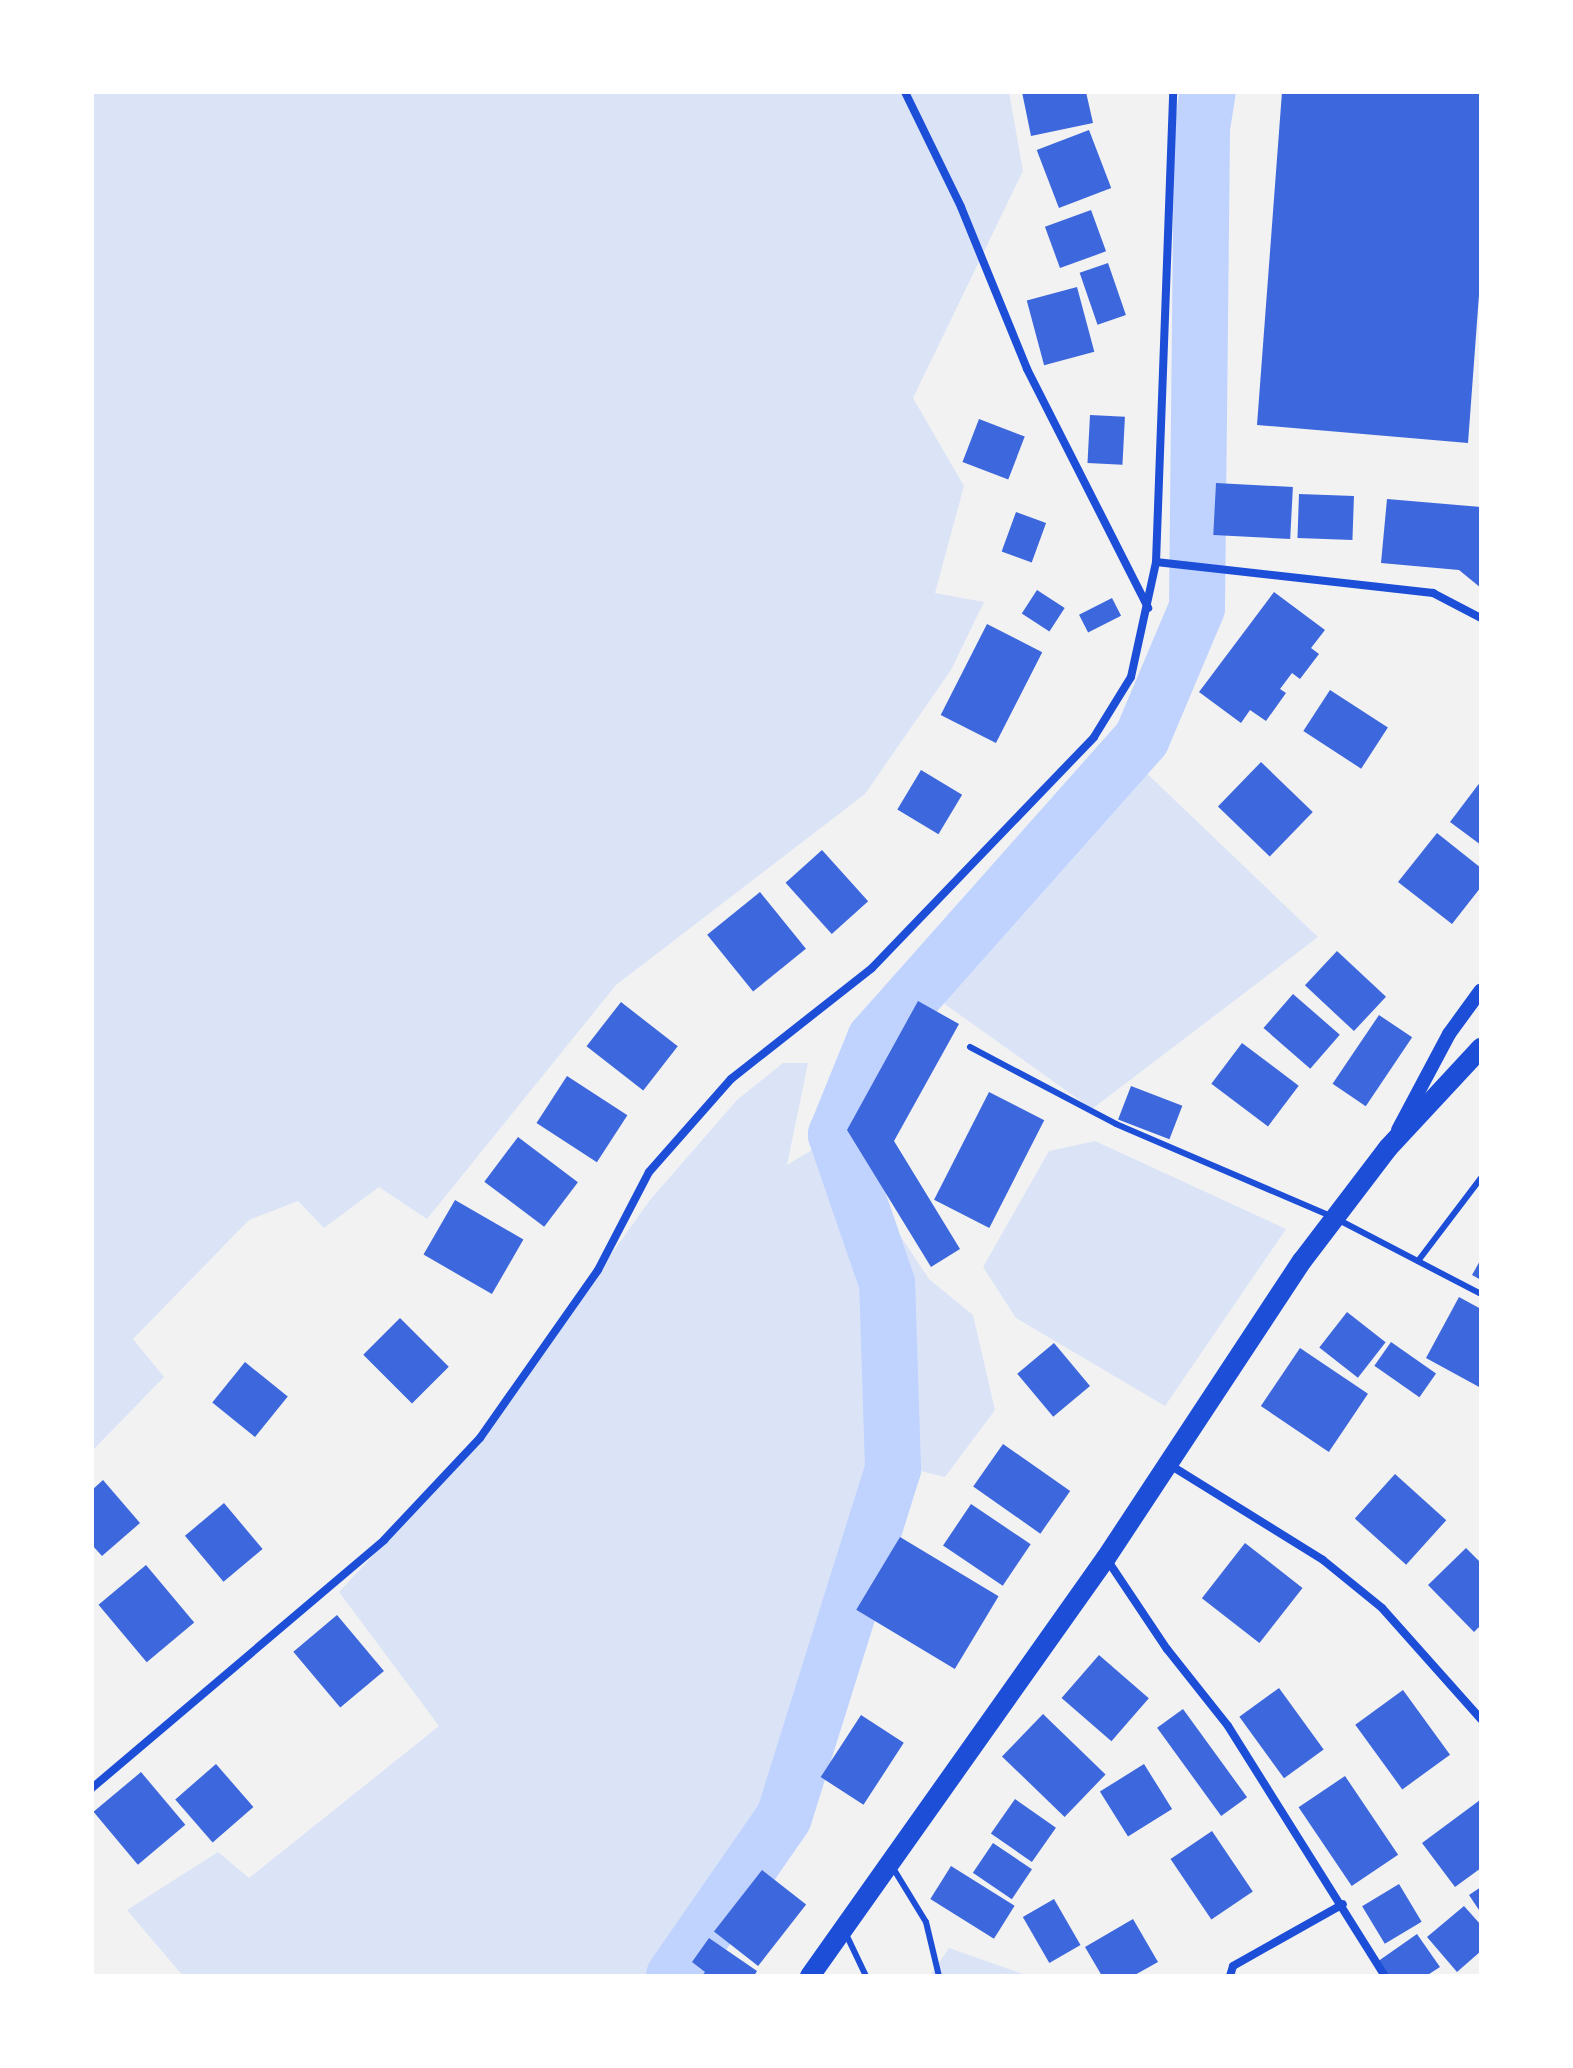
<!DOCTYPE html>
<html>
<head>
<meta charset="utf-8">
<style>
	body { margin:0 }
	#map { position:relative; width:1573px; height:2068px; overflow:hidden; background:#f2f2f2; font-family:Roboto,sans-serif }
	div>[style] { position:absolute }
	.green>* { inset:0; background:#dbe4f7 }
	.river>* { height:56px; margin:-28px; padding:0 28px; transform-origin:28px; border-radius:28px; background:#bfd3fe }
	.building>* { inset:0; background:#3d67dc; transform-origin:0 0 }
	.service>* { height:6px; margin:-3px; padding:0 3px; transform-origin:3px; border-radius:3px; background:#1d4ed8 }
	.minor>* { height:8px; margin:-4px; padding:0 4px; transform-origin:4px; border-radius:4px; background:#1d4ed8 }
	.tertiary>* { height:14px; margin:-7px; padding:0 7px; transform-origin:7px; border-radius:7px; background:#1d4ed8 }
	.primary>* { height:20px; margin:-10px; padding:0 10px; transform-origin:10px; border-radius:10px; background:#1d4ed8 }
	span { translate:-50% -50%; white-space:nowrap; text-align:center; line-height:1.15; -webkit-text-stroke:8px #fff; paint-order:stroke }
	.frame { position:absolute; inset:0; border:94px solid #fff; pointer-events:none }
</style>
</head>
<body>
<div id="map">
	<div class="green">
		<i style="clip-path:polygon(92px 92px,1009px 92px,1023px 171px,913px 398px,964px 486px,935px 593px,984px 602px,951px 670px,865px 794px,616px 985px,427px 1219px,379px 1187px,324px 1228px,298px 1201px,249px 1220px,133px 1339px,164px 1377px,92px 1451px)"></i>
		<i style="clip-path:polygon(1138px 765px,1318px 937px,1092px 1109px,932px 995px)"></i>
		<i style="clip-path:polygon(783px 1063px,808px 1063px,787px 1165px,825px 1142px,871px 1288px,882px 1469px,774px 1807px,652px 1976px,183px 1976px,127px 1910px,218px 1852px,249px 1878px,439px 1726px,339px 1592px,470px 1452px,650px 1200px,737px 1100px)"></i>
		<i style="clip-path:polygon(1095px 1141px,1286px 1229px,1165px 1406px,1016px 1318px,983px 1267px,1049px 1151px)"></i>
		<i style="clip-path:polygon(866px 1184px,929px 1279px,973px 1315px,995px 1410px,945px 1477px,908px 1468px,902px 1287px)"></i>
		<i style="clip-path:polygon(949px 1948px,1029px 1976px,930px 1976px)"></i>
	</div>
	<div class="river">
		<i style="left:674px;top:1976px;width:193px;rotate:-55.3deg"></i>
		<i style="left:784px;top:1817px;width:365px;rotate:-72.6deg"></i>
		<i style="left:893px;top:1469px;width:186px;rotate:-91.8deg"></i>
		<i style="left:887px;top:1283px;width:157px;rotate:-109deg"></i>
		<i style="left:836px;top:1135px;width:104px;rotate:-67.9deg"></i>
		<i style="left:875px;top:1039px;width:402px;rotate:-48.4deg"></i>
		<i style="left:1142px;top:738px;width:141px;rotate:-67.1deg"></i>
		<i style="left:1197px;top:608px;width:480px;rotate:-89.4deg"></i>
		<i style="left:1202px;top:128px;width:36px;rotate:-81deg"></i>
	</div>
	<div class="building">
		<i style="clip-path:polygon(1022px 92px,1086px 92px,1093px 123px,1031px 136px)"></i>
		<i style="clip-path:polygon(1282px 92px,1481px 92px,1481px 268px,1468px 443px,1257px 425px)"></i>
		<i style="left:1089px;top:130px;width:62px;height:56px;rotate:69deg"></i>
		<i style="left:1091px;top:210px;width:44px;height:49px;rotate:70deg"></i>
		<i style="left:1108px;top:263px;width:55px;height:30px;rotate:71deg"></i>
		<i style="left:1077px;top:287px;width:67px;height:52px;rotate:75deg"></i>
		<i style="left:1090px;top:415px;width:35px;height:48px;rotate:3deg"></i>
		<i style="left:979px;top:419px;width:49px;height:46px;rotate:21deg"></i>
		<i style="left:1216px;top:483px;width:77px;height:52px;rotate:3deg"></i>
		<i style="left:1299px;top:494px;width:55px;height:44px;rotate:2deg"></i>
		<i style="clip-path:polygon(1387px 499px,1481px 507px,1481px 588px,1459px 570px,1381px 563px)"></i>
		<i style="left:1016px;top:512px;width:32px;height:42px;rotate:20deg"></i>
		<i style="left:1037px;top:590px;width:33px;height:28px;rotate:33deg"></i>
		<i style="clip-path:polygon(1274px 592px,1325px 630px,1311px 648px,1319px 654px,1300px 679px,1292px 673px,1280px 689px,1286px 693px,1266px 721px,1250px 710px,1241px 723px,1199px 692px)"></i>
		<i style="left:1112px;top:598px;width:20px;height:37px;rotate:63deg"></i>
		<i style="left:987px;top:624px;width:62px;height:102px;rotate:27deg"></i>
		<i style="left:1330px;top:690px;width:69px;height:49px;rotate:33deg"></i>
		<i style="left:1261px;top:762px;width:72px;height:62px;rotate:44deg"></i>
		<i style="left:921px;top:770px;width:48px;height:46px;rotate:31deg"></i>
		<i style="clip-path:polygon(1481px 781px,1481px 845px,1450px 822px)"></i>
		<i style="clip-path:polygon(1437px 833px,1481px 868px,1481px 887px,1452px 924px,1398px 882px)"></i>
		<i style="left:822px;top:850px;width:69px;height:49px;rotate:48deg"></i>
		<i style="left:760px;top:892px;width:73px;height:68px;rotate:51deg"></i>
		<i style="left:1337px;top:951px;width:67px;height:47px;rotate:43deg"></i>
		<i style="left:1293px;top:994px;width:62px;height:45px;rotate:41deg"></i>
		<i style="clip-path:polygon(918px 1001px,959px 1024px,894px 1141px,960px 1249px,931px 1267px,847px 1130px)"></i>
		<i style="left:621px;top:1002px;width:72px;height:56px;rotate:38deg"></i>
		<i style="left:1379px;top:1015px;width:40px;height:83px;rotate:34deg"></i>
		<i style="left:1242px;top:1043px;width:71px;height:51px;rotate:37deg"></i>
		<i style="left:567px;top:1076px;width:72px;height:56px;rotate:33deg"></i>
		<i style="left:1131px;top:1086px;width:55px;height:36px;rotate:21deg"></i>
		<i style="left:989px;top:1092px;width:62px;height:121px;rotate:27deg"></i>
		<i style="left:518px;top:1137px;width:75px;height:56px;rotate:37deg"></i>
		<i style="left:455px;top:1200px;width:79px;height:63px;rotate:30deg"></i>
		<i style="clip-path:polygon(1481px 1259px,1481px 1280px,1472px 1275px)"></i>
		<i style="clip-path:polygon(1459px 1297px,1481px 1309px,1481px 1388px,1426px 1358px)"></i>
		<i style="left:1347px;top:1312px;width:49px;height:45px;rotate:38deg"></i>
		<i style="left:400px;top:1318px;width:69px;height:52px;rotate:45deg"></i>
		<i style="left:1391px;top:1342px;width:55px;height:29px;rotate:35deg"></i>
		<i style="left:1054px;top:1343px;width:56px;height:48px;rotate:50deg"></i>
		<i style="left:1300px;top:1348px;width:82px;height:70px;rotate:34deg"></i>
		<i style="left:245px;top:1362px;width:55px;height:52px;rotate:39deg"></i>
		<i style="left:1003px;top:1444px;width:82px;height:52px;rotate:35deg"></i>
		<i style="left:1395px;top:1474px;width:69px;height:60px;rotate:42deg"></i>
		<i style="clip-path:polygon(103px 1480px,140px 1523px,102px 1556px,92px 1545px,92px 1490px)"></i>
		<i style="left:224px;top:1503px;width:60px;height:51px;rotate:50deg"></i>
		<i style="left:971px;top:1504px;width:72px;height:50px;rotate:34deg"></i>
		<i style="left:900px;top:1537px;width:115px;height:85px;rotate:31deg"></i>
		<i style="left:1245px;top:1543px;width:73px;height:70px;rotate:38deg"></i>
		<i style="clip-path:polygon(1466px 1548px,1481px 1563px,1481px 1625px,1474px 1632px,1428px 1585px)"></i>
		<i style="left:146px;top:1565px;width:75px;height:62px;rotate:50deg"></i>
		<i style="left:337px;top:1615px;width:73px;height:57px;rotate:50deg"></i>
		<i style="left:1099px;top:1655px;width:66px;height:57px;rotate:41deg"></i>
		<i style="left:1279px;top:1688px;width:76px;height:49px;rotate:54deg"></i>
		<i style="left:1403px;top:1690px;width:80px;height:59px;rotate:54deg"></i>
		<i style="left:1183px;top:1709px;width:109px;height:32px;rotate:54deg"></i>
		<i style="left:1043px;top:1714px;width:87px;height:59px;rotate:44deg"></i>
		<i style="left:861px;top:1715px;width:51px;height:74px;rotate:33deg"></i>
		<i style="left:216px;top:1764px;width:57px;height:54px;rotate:49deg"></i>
		<i style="left:1144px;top:1764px;width:53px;height:52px;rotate:58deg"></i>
		<i style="left:141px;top:1772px;width:69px;height:62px;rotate:50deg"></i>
		<i style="left:1345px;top:1776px;width:95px;height:56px;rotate:56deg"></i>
		<i style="left:1015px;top:1799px;width:50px;height:42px;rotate:35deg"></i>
		<i style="clip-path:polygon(1480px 1800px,1481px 1868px,1455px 1887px,1422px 1843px)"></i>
		<i style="left:1212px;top:1831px;width:73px;height:50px;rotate:56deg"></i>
		<i style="left:993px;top:1843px;width:47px;height:36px;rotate:34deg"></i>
		<i style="left:951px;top:1866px;width:75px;height:39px;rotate:32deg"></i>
		<i style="left:762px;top:1870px;width:56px;height:78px;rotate:38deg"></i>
		<i style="left:1399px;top:1884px;width:44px;height:43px;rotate:59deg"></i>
		<i style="clip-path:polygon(1481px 1887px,1481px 1913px,1469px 1895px)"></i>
		<i style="left:1054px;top:1899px;width:53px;height:36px;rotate:60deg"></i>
		<i style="clip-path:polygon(1464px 1906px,1481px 1925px,1481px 1951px,1457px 1972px,1427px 1937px)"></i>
		<i style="clip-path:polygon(1133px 1919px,1158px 1962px,1133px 1976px,1102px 1976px,1085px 1947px)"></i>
		<i style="clip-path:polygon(1417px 1934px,1440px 1967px,1426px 1976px,1387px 1976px,1377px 1962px)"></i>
		<i style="clip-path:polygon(709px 1938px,757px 1971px,754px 1976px,702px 1976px,705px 1972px,692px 1962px)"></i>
	</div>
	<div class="service">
		<i style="left:970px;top:1047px;width:165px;rotate:27.8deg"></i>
		<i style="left:1116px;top:1124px;width:238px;rotate:23.2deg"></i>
		<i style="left:1335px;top:1218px;width:165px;rotate:27.5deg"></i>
		<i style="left:1418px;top:1261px;width:104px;rotate:-52.8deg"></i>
		<i style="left:893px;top:1868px;width:63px;rotate:58.6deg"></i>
		<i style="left:926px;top:1922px;width:56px;rotate:76.5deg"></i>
		<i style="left:845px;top:1932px;width:49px;rotate:64.5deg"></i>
	</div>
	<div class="minor">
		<i style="left:905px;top:92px;width:128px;rotate:64deg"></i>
		<i style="left:961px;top:207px;width:175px;rotate:67.8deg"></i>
		<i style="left:1027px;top:369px;width:268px;rotate:63.1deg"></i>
		<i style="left:1156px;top:562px;width:279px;rotate:6.4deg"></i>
		<i style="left:1433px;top:593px;width:54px;rotate:27.5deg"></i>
		<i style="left:1170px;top:1465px;width:180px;rotate:31.8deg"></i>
		<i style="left:1323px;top:1560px;width:76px;rotate:39.1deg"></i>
		<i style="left:1382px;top:1608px;width:149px;rotate:48.3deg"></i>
		<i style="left:1106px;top:1558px;width:110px;rotate:56.2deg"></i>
		<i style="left:1167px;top:1649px;width:98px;rotate:51.6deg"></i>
		<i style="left:1228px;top:1726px;width:295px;rotate:57.9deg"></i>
		<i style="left:92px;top:1788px;width:383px;rotate:-40.3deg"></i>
		<i style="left:384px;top:1540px;width:140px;rotate:-46.7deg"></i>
		<i style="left:480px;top:1438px;width:205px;rotate:-54.9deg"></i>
		<i style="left:598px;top:1270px;width:110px;rotate:-62.5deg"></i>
		<i style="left:649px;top:1172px;width:124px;rotate:-48.6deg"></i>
		<i style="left:731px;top:1079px;width:179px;rotate:-38.2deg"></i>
		<i style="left:872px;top:968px;width:320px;rotate:-46.1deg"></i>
		<i style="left:1094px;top:737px;width:70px;rotate:-58.3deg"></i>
		<i style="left:1131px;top:677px;width:118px;rotate:-77.7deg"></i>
		<i style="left:1156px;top:562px;width:470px;rotate:-87.9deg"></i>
		<i style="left:1230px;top:1976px;width:10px;rotate:-73deg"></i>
		<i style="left:1233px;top:1966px;width:126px;rotate:-29.4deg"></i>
	</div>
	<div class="tertiary">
		<i style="left:1398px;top:1130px;width:109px;rotate:-62deg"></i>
		<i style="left:1449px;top:1034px;width:54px;rotate:-54deg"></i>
	</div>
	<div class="primary">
		<i style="left:810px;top:1976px;width:512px;rotate:-54.7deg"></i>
		<i style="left:1106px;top:1558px;width:356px;rotate:-56.6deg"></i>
		<i style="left:1302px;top:1261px;width:142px;rotate:-52.7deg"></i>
		<i style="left:1388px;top:1148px;width:137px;rotate:-47.1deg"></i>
	</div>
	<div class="frame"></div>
</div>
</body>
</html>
